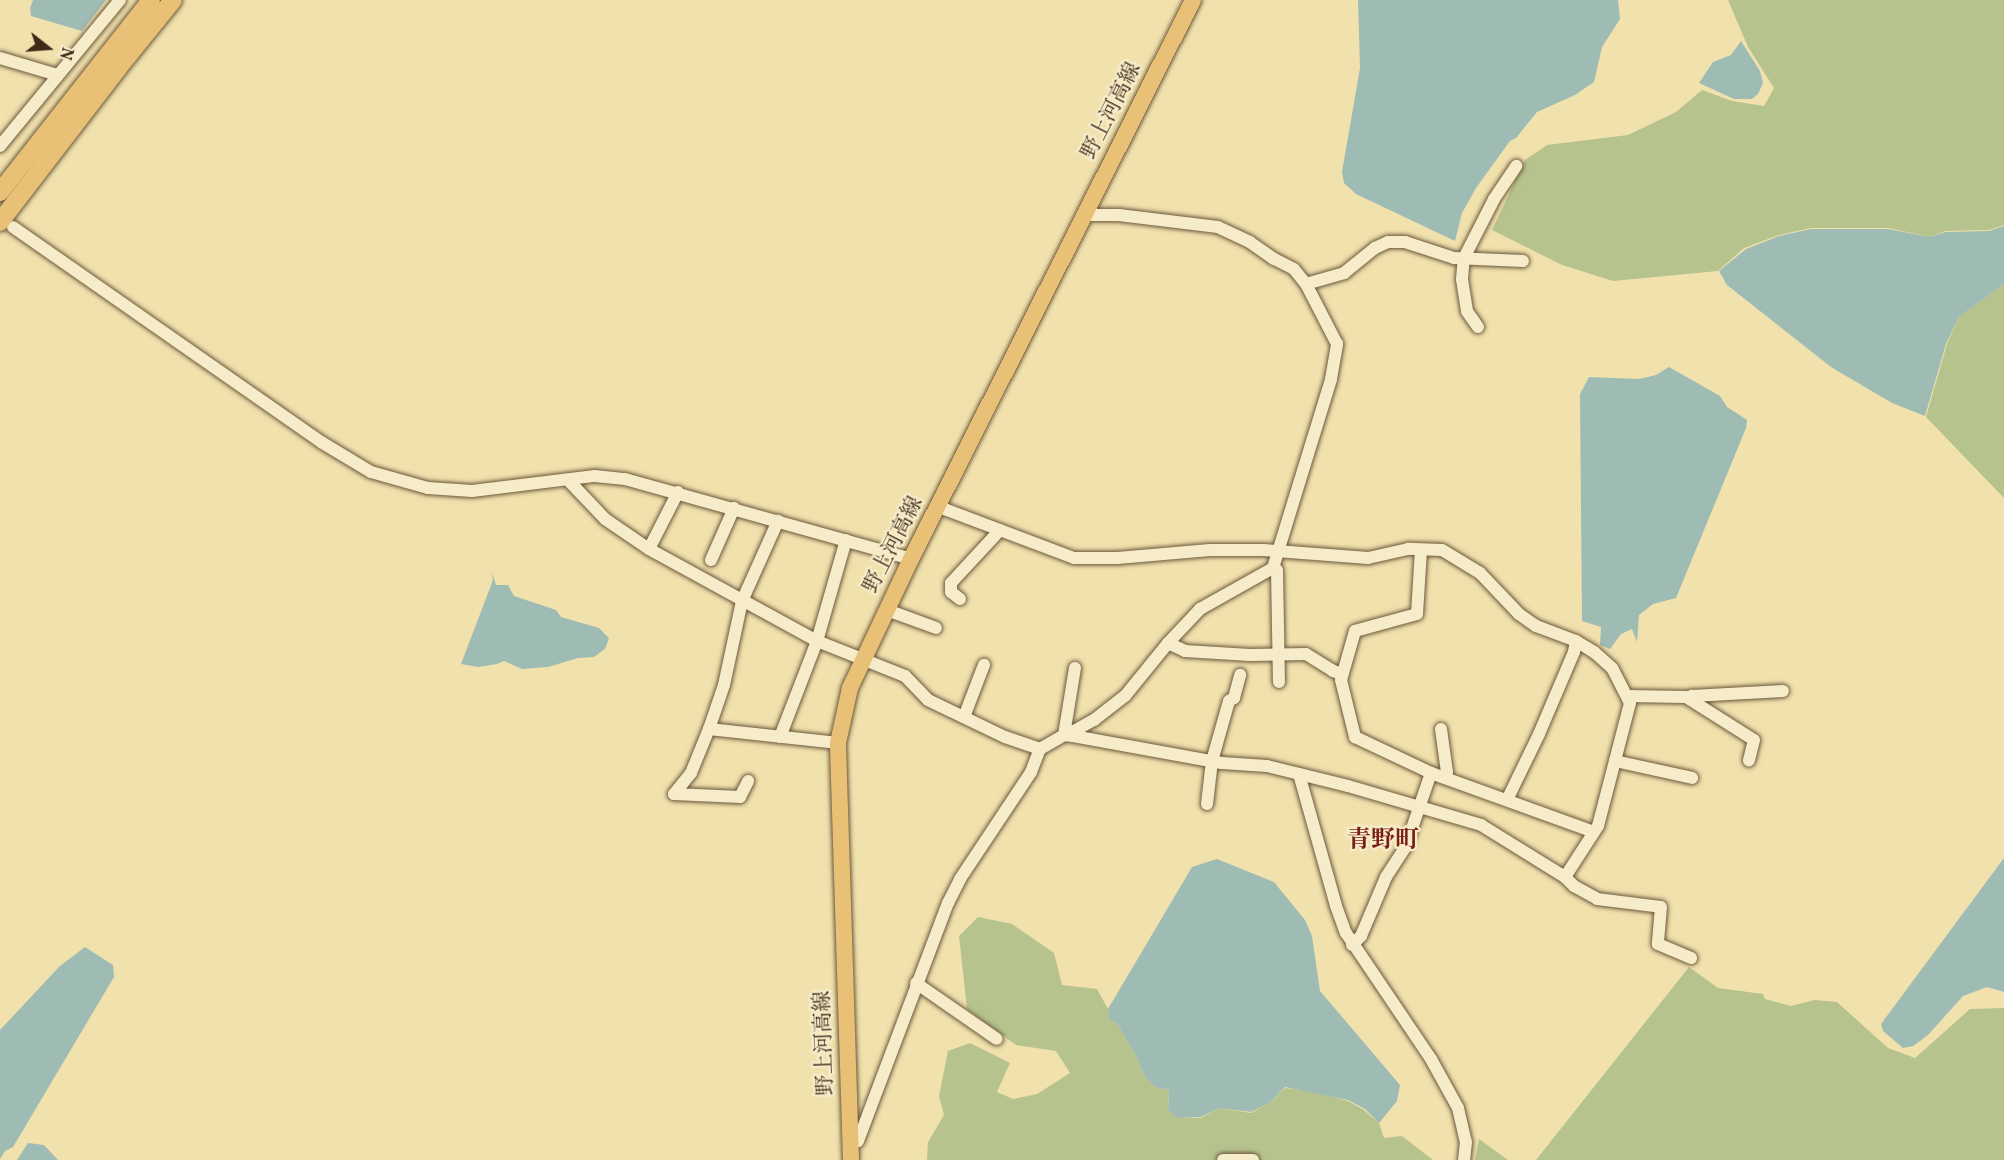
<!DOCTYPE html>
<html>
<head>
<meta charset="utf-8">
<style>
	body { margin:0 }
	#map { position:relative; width:2004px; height:1160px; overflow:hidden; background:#f1e1ad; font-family:Vollkorn,"Noto Serif JP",serif }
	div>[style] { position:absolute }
	.green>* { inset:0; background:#b6c38d }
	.water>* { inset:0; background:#9ebbb4 }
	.roads { filter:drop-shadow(0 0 2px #6c583c) drop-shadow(0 0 2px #6c583c) }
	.minor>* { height:12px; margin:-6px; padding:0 6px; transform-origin:6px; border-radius:6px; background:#f6ecca }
	.major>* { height:16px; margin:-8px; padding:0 8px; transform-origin:8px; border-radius:8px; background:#e8c076 }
	.highway>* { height:18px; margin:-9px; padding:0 9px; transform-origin:9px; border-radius:9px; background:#e8c076 }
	span { translate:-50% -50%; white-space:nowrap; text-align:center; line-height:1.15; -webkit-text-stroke:4.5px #f6ecca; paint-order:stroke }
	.street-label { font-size:21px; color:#3f2a17 }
	.quarter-label { font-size:24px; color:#7a1f14; font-weight:700 }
	.north { position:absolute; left:18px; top:18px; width:60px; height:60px; -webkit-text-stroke:4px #f6ecca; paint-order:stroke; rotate:107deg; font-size:16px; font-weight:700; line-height:24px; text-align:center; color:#3f2a17 }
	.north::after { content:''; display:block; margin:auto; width:21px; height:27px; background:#3f2a17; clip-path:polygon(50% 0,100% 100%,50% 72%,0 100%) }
</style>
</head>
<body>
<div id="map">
	<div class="green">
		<i style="clip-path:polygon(1728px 0,2004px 0,2004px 225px,1989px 230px,1945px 231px,1930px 237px,1888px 228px,1811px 228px,1779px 235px,1744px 248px,1718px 271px,1613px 281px,1562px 265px,1492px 230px,1525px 160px,1547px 145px,1628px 135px,1676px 112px,1702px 90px,1732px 101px,1764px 106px,1774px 88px,1748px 47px)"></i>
		<i style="clip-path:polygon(2004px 284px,2004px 498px,1926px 417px,1947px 344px,1959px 317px)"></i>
		<i style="clip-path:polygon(978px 917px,1012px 924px,1054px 953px,1062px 985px,1097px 989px,1108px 1009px,1109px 1019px,1117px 1024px,1136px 1056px,1145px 1077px,1155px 1087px,1169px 1090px,1168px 1110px,1178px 1118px,1201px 1118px,1219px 1108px,1251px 1113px,1270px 1103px,1285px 1088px,1312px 1091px,1348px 1101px,1364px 1110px,1379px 1123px,1384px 1138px,1402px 1136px,1433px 1160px,927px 1160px,928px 1142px,944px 1115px,939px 1096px,948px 1051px,970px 1043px,1010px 1063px,997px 1092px,1013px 1099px,1037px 1094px,1070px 1073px,1056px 1051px,1016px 1045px,967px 1009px,959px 936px)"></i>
		<i style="clip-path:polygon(1689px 967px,1718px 988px,1763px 994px,1765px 999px,1791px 1006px,1815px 1000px,1837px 1002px,1888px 1048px,1915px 1058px,1970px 1009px,2004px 1008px,2004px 1160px,1536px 1160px)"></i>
		<i style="clip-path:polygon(1479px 1139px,1508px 1160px,1475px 1160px)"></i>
	</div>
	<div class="water">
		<i style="clip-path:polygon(33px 0,106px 0,82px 31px,31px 16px,30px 8px)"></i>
		<i style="clip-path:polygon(1358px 0,1618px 0,1620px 19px,1602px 47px,1594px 82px,1575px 95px,1537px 112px,1516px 138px,1510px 141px,1476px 188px,1462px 213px,1455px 241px,1356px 194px,1344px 183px,1342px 172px,1360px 68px)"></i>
		<i style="clip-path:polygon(1741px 41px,1760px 71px,1763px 83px,1758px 94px,1752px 99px,1734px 99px,1699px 83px,1713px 62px,1731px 55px)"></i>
		<i style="clip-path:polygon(2004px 226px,2004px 284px,1959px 317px,1946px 344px,1925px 416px,1892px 403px,1831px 367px,1727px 285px,1719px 271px,1746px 249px,1779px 236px,1811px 229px,1888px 229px,1930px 237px,1945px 232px,1989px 231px)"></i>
		<i style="clip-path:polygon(1669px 367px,1720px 396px,1727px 407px,1747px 420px,1746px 428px,1676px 598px,1653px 604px,1639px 615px,1637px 642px,1632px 629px,1621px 634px,1610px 649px,1600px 645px,1601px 627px,1582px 621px,1580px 394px,1589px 377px,1639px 379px,1656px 375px)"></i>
		<i style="clip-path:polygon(492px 572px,496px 585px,508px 585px,514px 596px,556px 610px,561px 617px,599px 628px,609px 638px,605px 649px,594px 657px,578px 658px,548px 667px,522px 669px,504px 661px,497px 664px,478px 667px,461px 664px,493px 580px)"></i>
		<i style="clip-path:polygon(2004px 858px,2004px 992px,1987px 987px,1963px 996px,1928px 1035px,1913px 1046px,1903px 1048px,1883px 1031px,1881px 1024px)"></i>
		<i style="clip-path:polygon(1217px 859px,1274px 882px,1305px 920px,1312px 936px,1320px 991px,1400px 1085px,1397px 1101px,1379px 1123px,1365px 1109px,1348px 1100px,1285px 1087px,1270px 1103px,1251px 1112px,1219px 1108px,1201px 1117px,1178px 1118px,1168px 1110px,1169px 1090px,1155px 1087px,1145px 1077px,1136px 1056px,1117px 1024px,1109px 1019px,1108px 1009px,1192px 867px)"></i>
		<i style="clip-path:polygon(85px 947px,113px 965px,114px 977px,13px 1147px,5px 1151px,0 1159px,0 1030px,60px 966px)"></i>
		<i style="clip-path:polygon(28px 1143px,44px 1145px,58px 1160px,17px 1160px)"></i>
	</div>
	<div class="roads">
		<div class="minor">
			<i style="left:0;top:58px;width:59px;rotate:16.6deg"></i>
			<i style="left:0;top:146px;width:189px;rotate:-50.6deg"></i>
			<i style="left:13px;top:227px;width:376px;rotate:34.9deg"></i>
			<i style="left:321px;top:442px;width:58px;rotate:31deg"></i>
			<i style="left:371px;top:472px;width:59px;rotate:15.7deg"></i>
			<i style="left:428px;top:488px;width:44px;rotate:3.9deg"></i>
			<i style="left:472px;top:491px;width:124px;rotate:-7deg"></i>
			<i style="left:595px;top:476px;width:30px;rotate:6deg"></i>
			<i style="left:625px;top:479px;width:297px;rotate:15.6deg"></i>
			<i style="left:1306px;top:284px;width:40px;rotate:-16deg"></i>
			<i style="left:1344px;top:273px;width:40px;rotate:-39deg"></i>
			<i style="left:1375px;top:248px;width:14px;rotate:-25deg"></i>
			<i style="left:1388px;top:242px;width:17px"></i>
			<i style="left:1405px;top:242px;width:52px;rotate:18.1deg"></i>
			<i style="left:1454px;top:258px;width:69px;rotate:2.5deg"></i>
			<i style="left:1478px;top:327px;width:19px;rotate:-125deg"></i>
			<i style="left:1467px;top:311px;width:32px;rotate:-99deg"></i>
			<i style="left:1462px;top:279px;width:21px;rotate:-85deg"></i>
			<i style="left:1464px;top:258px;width:66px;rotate:-63deg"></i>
			<i style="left:1494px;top:199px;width:40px;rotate:-56deg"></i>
			<i style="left:569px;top:481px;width:52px;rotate:46.5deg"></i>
			<i style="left:605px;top:519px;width:53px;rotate:34.3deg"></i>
			<i style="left:649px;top:549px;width:192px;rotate:28.7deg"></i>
			<i style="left:817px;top:641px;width:95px;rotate:21.7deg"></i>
			<i style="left:905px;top:676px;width:33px;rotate:46deg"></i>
			<i style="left:928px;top:700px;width:85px;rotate:25.7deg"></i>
			<i style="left:1005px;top:737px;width:37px;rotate:19deg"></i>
			<i style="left:1040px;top:749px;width:28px;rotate:-30deg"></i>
			<i style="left:1064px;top:735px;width:9px;rotate:6deg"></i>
			<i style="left:1073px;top:736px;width:151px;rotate:10.3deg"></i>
			<i style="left:1222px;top:763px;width:45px;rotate:3.8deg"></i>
			<i style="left:1267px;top:766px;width:83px;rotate:13.9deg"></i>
			<i style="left:1348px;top:786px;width:139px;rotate:16.3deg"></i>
			<i style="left:1481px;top:825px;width:99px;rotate:31.8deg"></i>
			<i style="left:1565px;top:877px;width:61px;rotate:-57.1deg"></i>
			<i style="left:1598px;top:826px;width:127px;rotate:-75.4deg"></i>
			<i style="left:1630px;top:703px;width:39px;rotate:-117deg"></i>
			<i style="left:1612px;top:668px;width:24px;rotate:-138deg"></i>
			<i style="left:1594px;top:652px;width:21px;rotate:-149deg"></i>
			<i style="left:1576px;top:641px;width:43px;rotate:-159.4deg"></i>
			<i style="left:1536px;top:626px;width:21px;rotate:-145deg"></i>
			<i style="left:1519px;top:614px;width:57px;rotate:-133.6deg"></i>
			<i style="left:1480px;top:573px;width:44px;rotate:-148.8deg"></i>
			<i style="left:1442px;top:550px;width:34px;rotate:-178deg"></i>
			<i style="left:1408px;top:549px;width:41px;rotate:167.3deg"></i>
			<i style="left:1368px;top:558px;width:105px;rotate:-175.6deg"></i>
			<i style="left:1263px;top:550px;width:53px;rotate:180deg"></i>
			<i style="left:1210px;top:550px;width:93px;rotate:175.1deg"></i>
			<i style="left:1117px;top:558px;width:43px;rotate:180deg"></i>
			<i style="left:1074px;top:558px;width:144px;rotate:-159.3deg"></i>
			<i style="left:649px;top:549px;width:64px;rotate:-63deg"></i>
			<i style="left:1421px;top:550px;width:64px;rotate:93.6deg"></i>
			<i style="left:1417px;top:614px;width:64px;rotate:164.7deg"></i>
			<i style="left:1355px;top:631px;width:51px;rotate:105.9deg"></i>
			<i style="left:1341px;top:680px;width:59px;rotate:76.2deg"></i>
			<i style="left:1355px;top:737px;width:84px;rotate:25.3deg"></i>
			<i style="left:1431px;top:773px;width:173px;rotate:19.9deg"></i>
			<i style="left:711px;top:560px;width:57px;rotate:-66.1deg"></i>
			<i style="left:1273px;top:568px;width:4px;rotate:27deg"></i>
			<i style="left:1277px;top:570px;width:112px;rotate:89deg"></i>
			<i style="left:960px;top:599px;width:11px;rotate:-142deg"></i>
			<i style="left:951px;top:592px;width:9px;rotate:-90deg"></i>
			<i style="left:951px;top:583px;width:72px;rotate:-47.2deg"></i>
			<i style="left:887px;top:610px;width:52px;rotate:20.2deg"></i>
			<i style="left:1168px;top:643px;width:19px;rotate:25deg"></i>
			<i style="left:1185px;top:651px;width:65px;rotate:3.5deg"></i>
			<i style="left:1250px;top:655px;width:56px;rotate:-1deg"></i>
			<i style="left:1306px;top:654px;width:32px;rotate:32deg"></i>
			<i style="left:1333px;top:671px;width:9px;rotate:18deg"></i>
			<i style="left:1627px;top:696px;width:59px;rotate:1deg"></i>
			<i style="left:1686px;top:697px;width:80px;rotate:32.3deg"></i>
			<i style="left:1754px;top:740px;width:21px;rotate:104deg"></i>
			<i style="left:1690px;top:699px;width:4px;rotate:-56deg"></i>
			<i style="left:1692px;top:696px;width:91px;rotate:-3.1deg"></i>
			<i style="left:964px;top:717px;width:56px;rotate:-69deg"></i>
			<i style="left:709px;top:729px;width:130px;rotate:6.2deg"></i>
			<i style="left:1441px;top:729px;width:43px;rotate:82.1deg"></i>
			<i style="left:1447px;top:772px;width:6px;rotate:108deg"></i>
			<i style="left:1064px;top:735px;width:68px;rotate:-80.7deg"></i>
			<i style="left:1073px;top:736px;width:5px;rotate:-79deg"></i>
			<i style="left:1074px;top:731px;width:23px;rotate:-29deg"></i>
			<i style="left:1094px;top:720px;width:39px;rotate:-38deg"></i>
			<i style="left:1125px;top:696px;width:68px;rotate:-50.9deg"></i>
			<i style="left:1168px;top:643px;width:47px;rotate:-46.7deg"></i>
			<i style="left:1200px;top:609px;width:84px;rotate:-29.3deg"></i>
			<i style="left:1273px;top:568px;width:198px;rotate:-72.9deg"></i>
			<i style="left:1331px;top:379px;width:36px;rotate:-80deg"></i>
			<i style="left:1337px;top:344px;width:68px;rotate:-117.3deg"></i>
			<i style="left:1306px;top:284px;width:19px;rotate:-129deg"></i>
			<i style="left:1294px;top:269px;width:22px;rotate:-153deg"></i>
			<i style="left:1274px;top:259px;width:29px;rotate:-145deg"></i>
			<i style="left:1250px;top:242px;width:35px;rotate:-155deg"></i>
			<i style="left:1218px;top:227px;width:100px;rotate:-173.1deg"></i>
			<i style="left:1119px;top:215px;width:35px;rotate:180deg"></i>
			<i style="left:780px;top:737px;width:103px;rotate:-68.9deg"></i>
			<i style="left:817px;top:641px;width:105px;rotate:-74deg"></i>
			<i style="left:1615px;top:761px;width:79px;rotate:12.4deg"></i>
			<i style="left:1299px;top:774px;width:137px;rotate:74.3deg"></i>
			<i style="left:1336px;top:906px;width:29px;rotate:70deg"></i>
			<i style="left:1346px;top:933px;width:152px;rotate:56deg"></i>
			<i style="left:1431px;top:1059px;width:56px;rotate:61.1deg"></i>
			<i style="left:1458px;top:1108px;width:35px;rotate:77deg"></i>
			<i style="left:1466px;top:1142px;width:18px;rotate:96deg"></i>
			<i style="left:674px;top:794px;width:27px;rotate:-51deg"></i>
			<i style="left:691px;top:773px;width:48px;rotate:-67.8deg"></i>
			<i style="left:709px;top:729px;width:46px;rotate:-71.2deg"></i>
			<i style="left:724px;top:685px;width:86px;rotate:-77.9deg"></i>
			<i style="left:742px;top:601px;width:88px;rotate:-65.8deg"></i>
			<i style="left:674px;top:794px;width:66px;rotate:2.6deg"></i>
			<i style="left:740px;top:797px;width:18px;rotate:-63deg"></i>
			<i style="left:1507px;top:800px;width:73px;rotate:-64.1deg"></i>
			<i style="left:1539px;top:734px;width:89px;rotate:-66.9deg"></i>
			<i style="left:1574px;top:652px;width:11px;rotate:-80deg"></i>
			<i style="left:1207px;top:804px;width:43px;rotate:-83.4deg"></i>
			<i style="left:1212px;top:761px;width:62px;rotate:-74.2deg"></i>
			<i style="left:1229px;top:701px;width:6px;rotate:-31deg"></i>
			<i style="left:1234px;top:698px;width:24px;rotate:-75deg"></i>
			<i style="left:1565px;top:877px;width:13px;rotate:45deg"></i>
			<i style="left:1574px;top:886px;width:26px;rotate:29deg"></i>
			<i style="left:1597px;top:899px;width:64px;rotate:7.1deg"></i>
			<i style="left:1661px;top:907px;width:37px;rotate:95deg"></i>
			<i style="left:1658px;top:944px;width:36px;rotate:23deg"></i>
			<i style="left:1352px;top:945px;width:13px;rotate:-45deg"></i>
			<i style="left:1361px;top:936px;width:64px;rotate:-67deg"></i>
			<i style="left:1386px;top:877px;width:37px;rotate:-57deg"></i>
			<i style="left:1406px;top:846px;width:77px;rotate:-71.1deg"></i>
			<i style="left:916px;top:983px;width:98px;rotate:34.7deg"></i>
			<i style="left:850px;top:1143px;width:8px;rotate:-14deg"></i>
			<i style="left:858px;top:1141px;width:254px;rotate:-69.3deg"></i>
			<i style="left:948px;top:903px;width:27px;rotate:-63deg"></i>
			<i style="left:960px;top:879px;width:128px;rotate:-56.4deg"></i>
			<i style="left:1031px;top:772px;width:25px;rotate:-69deg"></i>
			<i style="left:1223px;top:1160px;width:30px"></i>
		</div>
		<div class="major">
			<i style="left:851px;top:1160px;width:417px;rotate:-91.8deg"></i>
			<i style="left:838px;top:743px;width:56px;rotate:-77.7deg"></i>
			<i style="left:850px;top:688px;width:143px;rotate:-64.7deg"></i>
			<i style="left:911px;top:559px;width:626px;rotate:-63.23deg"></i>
		</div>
		<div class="highway">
			<i style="left:0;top:192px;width:244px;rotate:-51.8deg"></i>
			<i style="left:0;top:222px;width:194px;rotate:-52.5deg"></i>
			<i style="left:118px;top:68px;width:87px;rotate:-51deg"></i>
		</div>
	</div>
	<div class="street-label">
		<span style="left:1112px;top:111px;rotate:-63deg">野上河高線</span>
		<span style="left:894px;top:545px;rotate:-63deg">野上河高線</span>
		<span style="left:825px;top:1043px;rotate:-92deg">野上河高線</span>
	</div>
	<div class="quarter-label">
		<span style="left:1383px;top:842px">青野町</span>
	</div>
	<div class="north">N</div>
</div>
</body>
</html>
